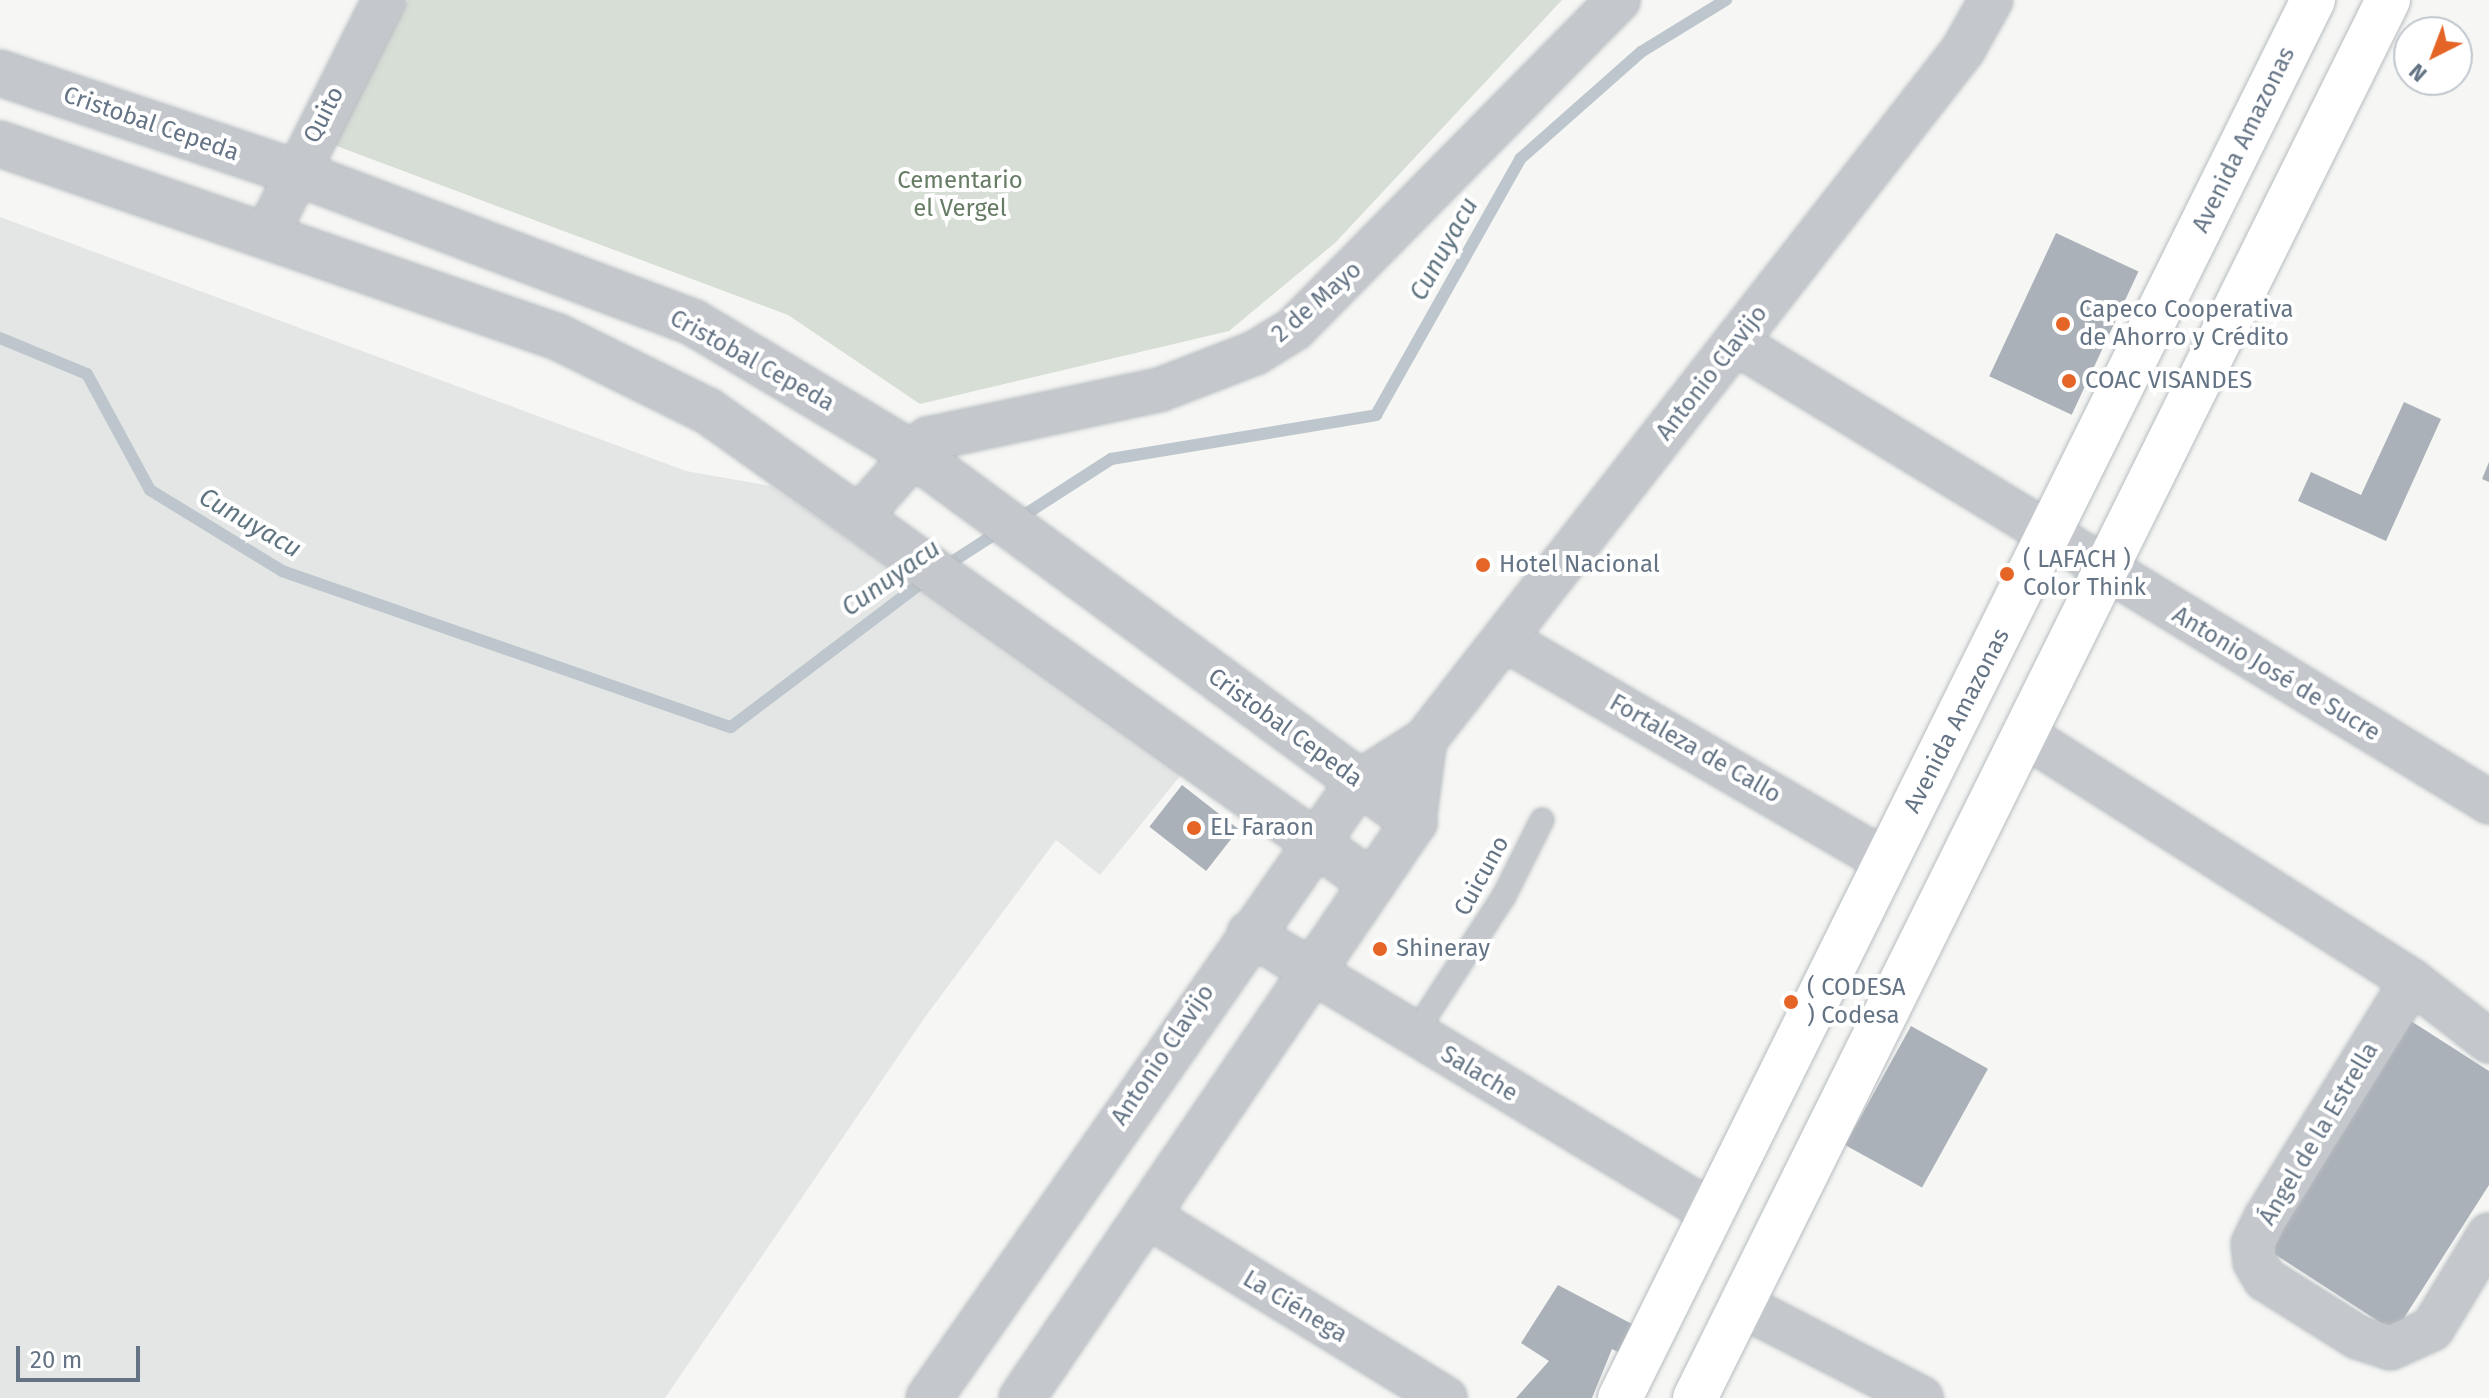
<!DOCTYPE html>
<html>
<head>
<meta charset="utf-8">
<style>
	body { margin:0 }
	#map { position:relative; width:2489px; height:1398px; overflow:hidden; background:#f6f7f4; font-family:"Fira Sans",sans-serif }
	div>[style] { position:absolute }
	.built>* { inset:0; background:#e4e6e5 }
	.green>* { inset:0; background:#d7ded5 }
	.stream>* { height:12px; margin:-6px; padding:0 6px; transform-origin:6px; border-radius:6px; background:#bdc6cc }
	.building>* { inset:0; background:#aab1b8; transform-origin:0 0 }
	.roads { filter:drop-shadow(0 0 2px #b6bbc0) drop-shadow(0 0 2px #b6bbc0) }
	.service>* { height:22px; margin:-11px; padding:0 11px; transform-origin:11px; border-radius:11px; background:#c4c7cb }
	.minor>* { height:42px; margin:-21px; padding:0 21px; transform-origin:21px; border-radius:21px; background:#c4c7cb }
	.tertiary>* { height:44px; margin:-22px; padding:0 22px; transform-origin:22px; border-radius:22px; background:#c4c7cb }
	.secondary>* { height:44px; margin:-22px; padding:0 22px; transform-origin:22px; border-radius:22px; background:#fff }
	.dots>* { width:22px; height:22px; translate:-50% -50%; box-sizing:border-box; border:4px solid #fff; border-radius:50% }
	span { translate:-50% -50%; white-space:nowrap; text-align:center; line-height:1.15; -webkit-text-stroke:8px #fff; paint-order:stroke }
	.street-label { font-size:24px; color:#657485 }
	.park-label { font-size:24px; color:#677c64 }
	.poi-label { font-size:24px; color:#657485 }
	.left { translate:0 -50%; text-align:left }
	.water-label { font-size:26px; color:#617581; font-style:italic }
	.north { position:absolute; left:2393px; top:16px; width:80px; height:80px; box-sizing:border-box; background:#fff; border:2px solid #c1c7ce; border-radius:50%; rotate:222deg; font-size:22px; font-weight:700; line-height:32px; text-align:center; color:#657485 }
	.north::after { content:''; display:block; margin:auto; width:28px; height:36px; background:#e56526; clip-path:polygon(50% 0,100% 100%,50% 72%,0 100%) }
	.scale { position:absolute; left:16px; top:1346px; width:124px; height:36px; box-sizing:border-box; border:4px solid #657485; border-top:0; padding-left:10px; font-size:24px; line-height:28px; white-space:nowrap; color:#657485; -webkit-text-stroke:6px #fff; paint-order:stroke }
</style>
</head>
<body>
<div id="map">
	<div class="built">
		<i style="clip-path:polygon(0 217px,686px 471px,771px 486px,1184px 771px,1100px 875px,1056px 840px,923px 1020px,665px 1398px,0 1398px)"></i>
	</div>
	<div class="green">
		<i style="clip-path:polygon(408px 0,1562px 0,1335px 243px,1229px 331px,920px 404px,788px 315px,334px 145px)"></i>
	</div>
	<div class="stream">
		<i style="left:0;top:338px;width:94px;rotate:22.5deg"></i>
		<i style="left:87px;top:374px;width:132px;rotate:61.5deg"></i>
		<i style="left:150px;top:490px;width:155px;rotate:31.5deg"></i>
		<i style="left:282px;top:571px;width:475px;rotate:19.2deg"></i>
		<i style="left:731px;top:727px;width:248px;rotate:-37.1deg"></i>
		<i style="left:1018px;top:519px;width:111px;rotate:-32.8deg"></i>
		<i style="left:1111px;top:459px;width:269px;rotate:-9.4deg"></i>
		<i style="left:1376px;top:415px;width:294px;rotate:-60.6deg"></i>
		<i style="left:1520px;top:159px;width:162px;rotate:-41.5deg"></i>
		<i style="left:1641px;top:52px;width:100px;rotate:-31.5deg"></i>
		<i style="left:944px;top:567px;width:70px;rotate:-32.8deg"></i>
	</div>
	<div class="building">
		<i style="left:2056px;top:233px;width:91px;height:158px;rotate:25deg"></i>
		<i style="clip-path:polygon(2404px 402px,2441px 419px,2386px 541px,2298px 501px,2311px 472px,2361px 495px)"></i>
		<i style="clip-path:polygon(2489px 462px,2489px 482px,2482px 479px)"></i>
		<i style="left:1182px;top:785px;width:72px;height:53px;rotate:38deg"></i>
		<i style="clip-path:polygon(2411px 1021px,2489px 1071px,2489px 1185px,2395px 1332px,2265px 1248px)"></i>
		<i style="left:1911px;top:1026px;width:88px;height:136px;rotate:29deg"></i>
		<i style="clip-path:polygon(1558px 1285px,1632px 1324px,1618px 1352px,1612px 1349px,1592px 1398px,1516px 1398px,1549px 1361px,1521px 1343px)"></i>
	</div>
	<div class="roads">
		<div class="service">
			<i style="left:1413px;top:1036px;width:167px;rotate:-57deg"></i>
			<i style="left:1504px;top:896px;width:85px;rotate:-63.4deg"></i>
		</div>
		<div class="minor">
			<i style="left:268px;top:232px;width:259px;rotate:-63.4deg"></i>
			<i style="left:1736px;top:343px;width:882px;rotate:31.36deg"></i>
			<i style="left:860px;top:516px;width:103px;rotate:-48.6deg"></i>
			<i style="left:928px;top:439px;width:236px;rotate:-12deg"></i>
			<i style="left:1159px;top:390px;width:103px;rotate:-21.1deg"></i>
			<i style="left:1255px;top:353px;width:46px;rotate:-31.6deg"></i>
			<i style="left:1294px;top:329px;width:462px;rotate:-45.4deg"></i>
			<i style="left:1504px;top:639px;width:442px;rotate:30.2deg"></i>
			<i style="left:2023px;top:734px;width:461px;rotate:32.4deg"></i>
			<i style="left:2412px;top:981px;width:98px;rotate:37.9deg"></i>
			<i style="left:1359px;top:782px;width:78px;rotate:-32.5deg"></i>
			<i style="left:1425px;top:740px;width:875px;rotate:-52.06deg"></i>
			<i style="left:1963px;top:50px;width:57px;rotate:-60.8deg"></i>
			<i style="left:1414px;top:822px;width:83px;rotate:-82.4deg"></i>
			<i style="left:1249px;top:933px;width:540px;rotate:31.13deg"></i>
			<i style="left:2412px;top:981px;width:278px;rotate:121.7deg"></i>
			<i style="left:2266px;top:1217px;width:30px;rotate:116deg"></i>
			<i style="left:2253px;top:1244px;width:18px;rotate:84deg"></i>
			<i style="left:2255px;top:1262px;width:20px;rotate:60deg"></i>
			<i style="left:2265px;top:1279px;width:109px;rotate:32.2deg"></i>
			<i style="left:2357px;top:1337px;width:35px;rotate:18deg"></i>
			<i style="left:2390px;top:1348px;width:46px;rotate:-24.3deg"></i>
			<i style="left:2432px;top:1329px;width:110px;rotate:-58.8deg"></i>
			<i style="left:1146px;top:1215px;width:351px;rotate:31.5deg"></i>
			<i style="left:1741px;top:1305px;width:203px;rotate:27.3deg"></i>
		</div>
		<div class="tertiary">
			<i style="left:0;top:73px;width:311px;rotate:18.6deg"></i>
			<i style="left:295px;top:172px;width:427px;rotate:20.7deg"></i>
			<i style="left:694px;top:323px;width:255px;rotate:30.9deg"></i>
			<i style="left:913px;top:454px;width:622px;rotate:36.3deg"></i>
			<i style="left:1414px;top:822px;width:697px;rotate:124.24deg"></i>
			<i style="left:0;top:144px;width:590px;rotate:19.08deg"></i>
			<i style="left:558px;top:337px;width:167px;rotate:26.3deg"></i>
			<i style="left:708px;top:411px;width:815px;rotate:35.41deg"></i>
			<i style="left:929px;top:1398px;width:751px;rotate:-55.08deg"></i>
		</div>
		<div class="secondary">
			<i style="left:1620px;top:1398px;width:1560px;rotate:-63.63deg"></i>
			<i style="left:1695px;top:1398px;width:1560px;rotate:-63.63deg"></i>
		</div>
	</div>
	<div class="dots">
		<i style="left:2063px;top:324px;background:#e56526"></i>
		<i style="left:2069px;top:381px;background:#e56526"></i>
		<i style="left:1483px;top:565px;background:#e56526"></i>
		<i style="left:2007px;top:574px;background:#e56526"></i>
		<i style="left:1194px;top:828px;background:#e56526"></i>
		<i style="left:1380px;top:949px;background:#e56526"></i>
		<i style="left:1791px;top:1002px;background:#e56526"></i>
	</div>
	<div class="street-label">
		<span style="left:324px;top:115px;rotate:-63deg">Quito</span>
		<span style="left:151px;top:124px;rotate:19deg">Cristobal Cepeda</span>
		<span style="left:2244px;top:140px;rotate:-64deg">Avenida Amazonas</span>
		<span style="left:1317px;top:302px;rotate:-41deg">2 de Mayo</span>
		<span style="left:752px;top:361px;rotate:29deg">Cristobal Cepeda</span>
		<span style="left:1712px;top:373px;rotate:-52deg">Antonio Clavijo</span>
		<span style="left:2276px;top:674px;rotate:31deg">Antonio José de Sucre</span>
		<span style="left:1957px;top:721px;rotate:-63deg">Avenida Amazonas</span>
		<span style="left:1285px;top:728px;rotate:36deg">Cristobal Cepeda</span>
		<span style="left:1695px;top:749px;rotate:30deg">Fortaleza de Callo</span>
		<span style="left:1482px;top:876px;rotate:-61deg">Cuicuno</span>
		<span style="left:1163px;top:1055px;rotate:-56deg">Antonio Clavijo</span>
		<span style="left:1479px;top:1074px;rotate:31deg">Salache</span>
		<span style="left:2319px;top:1134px;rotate:-59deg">Ángel de la Estrella</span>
		<span style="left:1295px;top:1307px;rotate:31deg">La Ciénega</span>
	</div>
	<div class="park-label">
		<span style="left:960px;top:195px">Cementario<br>el Vergel</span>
	</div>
	<div class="poi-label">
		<span class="left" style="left:2079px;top:324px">Capeco Cooperativa<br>de Ahorro y Crédito</span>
		<span class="left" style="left:2085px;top:381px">COAC VISANDES</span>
		<span class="left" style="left:2023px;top:574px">( LAFACH )<br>Color Think</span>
		<span class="left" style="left:1499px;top:565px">Hotel Nacional</span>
		<span class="left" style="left:1210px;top:828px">EL Faraon</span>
		<span class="left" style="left:1396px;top:949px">Shineray</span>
		<span class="left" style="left:1807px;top:1002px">( CODESA<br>) Codesa</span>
	</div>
	<div class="water-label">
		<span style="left:1444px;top:249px;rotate:-61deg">Cunuyacu</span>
		<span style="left:250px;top:523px;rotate:30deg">Cunuyacu</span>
		<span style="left:891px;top:578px;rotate:-35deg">Cunuyacu</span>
	</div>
	<div class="north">N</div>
	<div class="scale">20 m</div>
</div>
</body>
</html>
